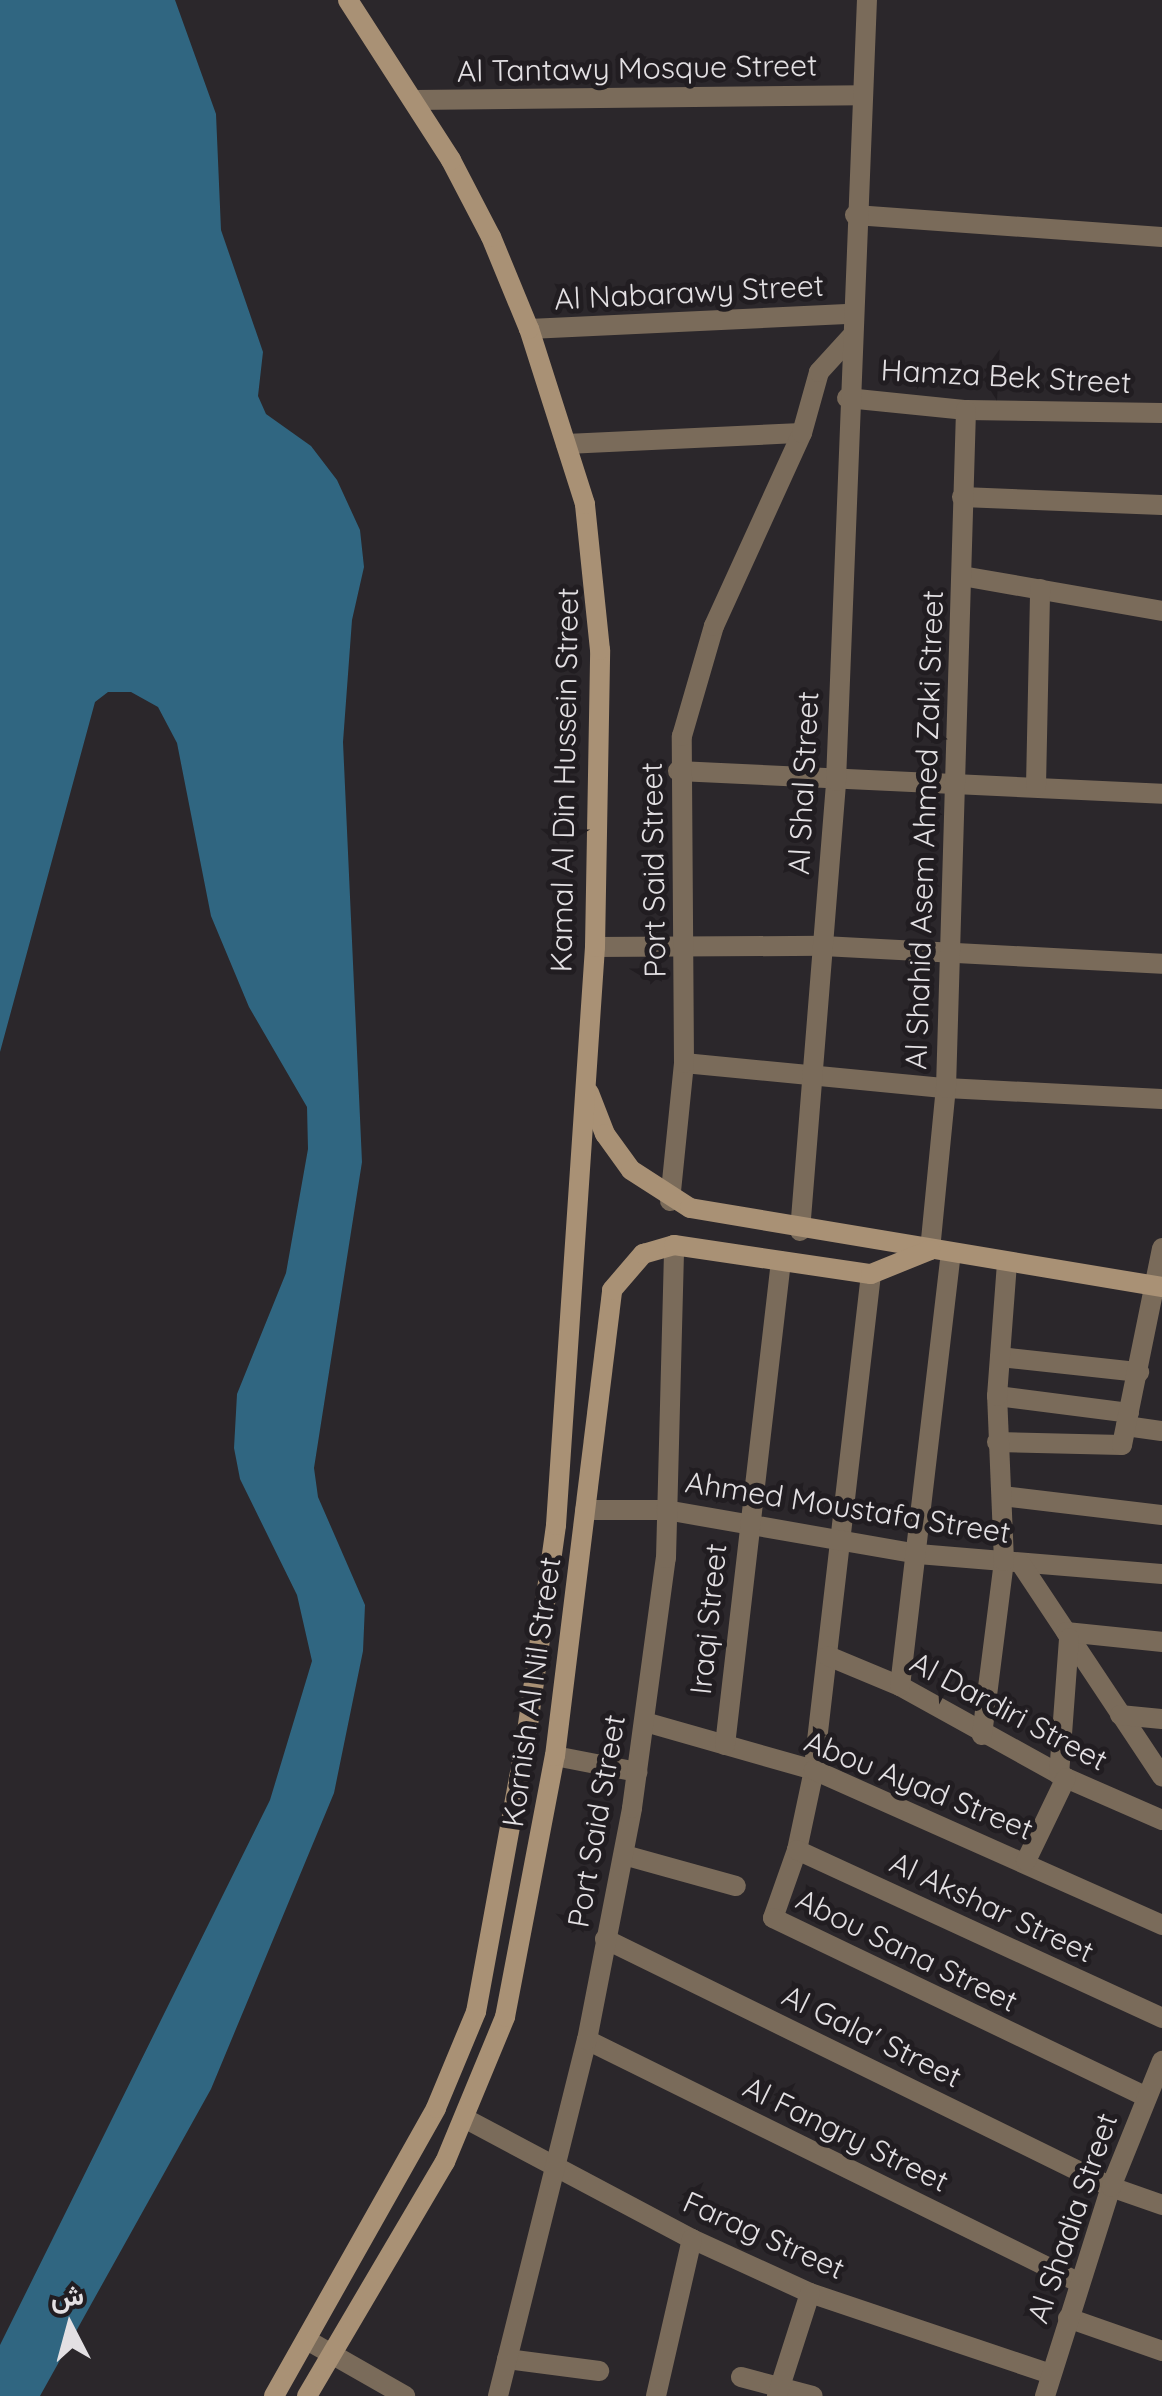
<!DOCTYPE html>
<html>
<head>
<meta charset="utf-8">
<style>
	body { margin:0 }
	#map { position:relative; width:1162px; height:2396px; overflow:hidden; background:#2b272b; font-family:Quicksand,Vazirmatn,sans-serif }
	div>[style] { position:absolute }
	.water>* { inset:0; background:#306681 }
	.street>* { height:20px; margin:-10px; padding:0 10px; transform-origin:10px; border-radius:10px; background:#7a6b5a }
	.secondary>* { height:20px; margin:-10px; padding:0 10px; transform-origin:10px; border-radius:10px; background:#a99175 }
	span { translate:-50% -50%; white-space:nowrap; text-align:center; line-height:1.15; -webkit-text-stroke:10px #211d21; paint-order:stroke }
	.street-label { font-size:30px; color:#e3e0e3 }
	.north { position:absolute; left:20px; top:2276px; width:100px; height:100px; -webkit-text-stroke:8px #211d21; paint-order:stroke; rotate:354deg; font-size:28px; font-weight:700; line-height:40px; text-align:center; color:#e3e0e3 }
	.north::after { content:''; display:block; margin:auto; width:35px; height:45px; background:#e3e0e3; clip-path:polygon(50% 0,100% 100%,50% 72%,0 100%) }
</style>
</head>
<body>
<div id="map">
	<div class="water">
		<i style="clip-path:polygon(0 0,175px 0,216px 114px,221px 230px,263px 352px,258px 396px,266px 414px,311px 446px,337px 480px,360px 530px,364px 567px,352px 620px,343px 742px,362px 1162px,314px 1468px,318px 1497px,365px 1605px,363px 1651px,334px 1793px,211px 2089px,40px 2396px,0 2396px,0 2345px,270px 1800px,312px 1661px,297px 1595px,240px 1479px,234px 1448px,237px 1394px,286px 1273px,308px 1149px,307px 1107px,249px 1007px,211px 916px,177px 743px,158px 707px,131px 692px,108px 692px,95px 702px,0 1052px)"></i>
	</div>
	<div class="street">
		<i style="left:414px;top:100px;width:447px;rotate:-0.6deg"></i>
		<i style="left:855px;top:215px;width:308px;rotate:4.1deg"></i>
		<i style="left:529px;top:329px;width:323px;rotate:-2.7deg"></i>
		<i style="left:847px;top:398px;width:120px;rotate:5.8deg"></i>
		<i style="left:966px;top:410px;width:196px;rotate:0.9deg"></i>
		<i style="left:566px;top:444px;width:236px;rotate:-2.7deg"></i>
		<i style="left:962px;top:497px;width:200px;rotate:2.3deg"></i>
		<i style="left:962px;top:576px;width:203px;rotate:9.9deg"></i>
		<i style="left:678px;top:771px;width:485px;rotate:2.7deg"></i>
		<i style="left:1036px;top:786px;width:197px;rotate:-88.8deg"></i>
		<i style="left:595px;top:947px;width:228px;rotate:-0.3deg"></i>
		<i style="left:823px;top:946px;width:339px;rotate:3deg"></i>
		<i style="left:684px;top:1063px;width:263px;rotate:5.5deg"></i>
		<i style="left:946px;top:1088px;width:216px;rotate:2.9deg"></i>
		<i style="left:670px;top:1201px;width:139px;rotate:-84.2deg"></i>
		<i style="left:684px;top:1063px;width:327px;rotate:-90.4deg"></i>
		<i style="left:682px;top:736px;width:115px;rotate:-73.8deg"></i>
		<i style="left:714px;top:626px;width:212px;rotate:-65.5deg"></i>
		<i style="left:802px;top:433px;width:63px;rotate:-74.4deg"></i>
		<i style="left:819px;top:372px;width:47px;rotate:-47.6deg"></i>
		<i style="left:800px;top:1231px;width:451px;rotate:-85.4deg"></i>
		<i style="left:836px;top:781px;width:782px;rotate:-87.73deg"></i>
		<i style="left:930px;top:1250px;width:163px;rotate:-84.4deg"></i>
		<i style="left:946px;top:1088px;width:678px;rotate:-88.31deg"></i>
		<i style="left:871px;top:1274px;width:499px;rotate:96.6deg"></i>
		<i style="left:814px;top:1770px;width:82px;rotate:102deg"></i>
		<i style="left:797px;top:1850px;width:72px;rotate:109.4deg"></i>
		<i style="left:773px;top:1918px;width:414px;rotate:25.6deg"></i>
		<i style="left:1000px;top:1357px;width:140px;rotate:6.2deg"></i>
		<i style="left:997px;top:1396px;width:133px;rotate:7.3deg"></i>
		<i style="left:1126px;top:1426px;width:36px;rotate:8deg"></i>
		<i style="left:997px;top:1442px;width:125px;rotate:1.4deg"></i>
		<i style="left:1122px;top:1445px;width:201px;rotate:-78.5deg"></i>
		<i style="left:1002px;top:1496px;width:161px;rotate:6.8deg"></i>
		<i style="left:585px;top:1510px;width:81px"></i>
		<i style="left:666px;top:1510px;width:256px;rotate:9.9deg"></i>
		<i style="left:918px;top:1554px;width:245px;rotate:4.7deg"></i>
		<i style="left:1021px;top:1564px;width:255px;rotate:56.4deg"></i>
		<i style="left:1066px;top:1632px;width:97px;rotate:5.9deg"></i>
		<i style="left:828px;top:1656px;width:78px;rotate:22.6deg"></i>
		<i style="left:900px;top:1686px;width:190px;rotate:29deg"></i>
		<i style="left:1066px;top:1778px;width:105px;rotate:23.6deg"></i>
		<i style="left:900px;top:1686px;width:436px;rotate:-83.3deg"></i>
		<i style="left:1120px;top:1715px;width:42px;rotate:5.4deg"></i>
		<i style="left:645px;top:1722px;width:176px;rotate:15.9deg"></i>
		<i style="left:814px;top:1770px;width:381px;rotate:24deg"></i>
		<i style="left:982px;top:1735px;width:175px;rotate:-82.8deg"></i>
		<i style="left:1004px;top:1561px;width:165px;rotate:-92.4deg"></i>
		<i style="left:997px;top:1396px;width:134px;rotate:-85.7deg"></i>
		<i style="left:725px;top:1745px;width:487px;rotate:-83.4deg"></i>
		<i style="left:555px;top:1756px;width:84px;rotate:11deg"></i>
		<i style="left:1059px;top:1775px;width:137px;rotate:-85.8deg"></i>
		<i style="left:797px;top:1850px;width:402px;rotate:24.7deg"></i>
		<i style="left:624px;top:1855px;width:116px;rotate:15.5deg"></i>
		<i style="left:1026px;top:1861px;width:92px;rotate:-64.3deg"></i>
		<i style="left:605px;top:1939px;width:564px;rotate:26.11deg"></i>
		<i style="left:1111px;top:2187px;width:54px;rotate:19.4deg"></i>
		<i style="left:587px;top:2040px;width:547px;rotate:26.24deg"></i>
		<i style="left:466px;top:2119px;width:256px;rotate:28deg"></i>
		<i style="left:692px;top:2239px;width:130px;rotate:24.6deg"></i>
		<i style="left:810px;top:2293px;width:254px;rotate:18.6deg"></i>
		<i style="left:1068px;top:2318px;width:100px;rotate:19.3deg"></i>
		<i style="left:307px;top:2340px;width:113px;rotate:29.7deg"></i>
		<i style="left:507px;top:2359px;width:93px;rotate:7.4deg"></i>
		<i style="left:741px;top:2377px;width:74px;rotate:14.8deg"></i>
		<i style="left:498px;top:2396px;width:367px;rotate:-76deg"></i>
		<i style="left:587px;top:2040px;width:236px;rotate:-79deg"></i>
		<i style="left:632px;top:1808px;width:252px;rotate:-82.3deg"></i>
		<i style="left:666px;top:1558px;width:313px;rotate:-88.5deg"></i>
		<i style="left:656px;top:2396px;width:161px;rotate:-77.1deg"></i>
		<i style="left:777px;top:2396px;width:108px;rotate:-72.2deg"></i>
		<i style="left:1045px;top:2396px;width:219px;rotate:-72.5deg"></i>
		<i style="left:1111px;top:2187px;width:136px;rotate:-68deg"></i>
	</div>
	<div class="secondary">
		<i style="left:589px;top:1093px;width:44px;rotate:68.7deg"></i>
		<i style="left:605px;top:1134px;width:44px;rotate:54.2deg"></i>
		<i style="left:631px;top:1170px;width:70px;rotate:32.8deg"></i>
		<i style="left:690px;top:1208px;width:479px;rotate:9.5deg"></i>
		<i style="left:274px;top:2396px;width:330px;rotate:-60.6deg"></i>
		<i style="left:436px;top:2108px;width:104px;rotate:-67.4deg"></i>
		<i style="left:476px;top:2012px;width:270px;rotate:-79.6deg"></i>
		<i style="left:525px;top:1746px;width:223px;rotate:-82deg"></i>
		<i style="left:556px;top:1525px;width:579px;rotate:-86.14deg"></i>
		<i style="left:595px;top:947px;width:297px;rotate:-89deg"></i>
		<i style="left:600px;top:650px;width:147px;rotate:-95.9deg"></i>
		<i style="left:585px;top:504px;width:184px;rotate:-107.7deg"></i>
		<i style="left:529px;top:329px;width:100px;rotate:-112.4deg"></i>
		<i style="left:491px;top:237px;width:87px;rotate:-117.5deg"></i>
		<i style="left:451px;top:160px;width:190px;rotate:-122.8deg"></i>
		<i style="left:307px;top:2396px;width:272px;rotate:-59.5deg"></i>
		<i style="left:445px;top:2162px;width:157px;rotate:-67.5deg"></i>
		<i style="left:505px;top:2017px;width:266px;rotate:-79.2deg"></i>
		<i style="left:555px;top:1756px;width:469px;rotate:-83deg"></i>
		<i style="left:612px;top:1290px;width:48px;rotate:-49.3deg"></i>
		<i style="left:643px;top:1254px;width:32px;rotate:-16deg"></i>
		<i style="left:674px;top:1245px;width:199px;rotate:8.4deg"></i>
		<i style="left:871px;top:1274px;width:64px;rotate:-22.1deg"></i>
	</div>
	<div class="street-label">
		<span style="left:637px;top:68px;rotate:-1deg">Al Tantawy Mosque Street</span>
		<span style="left:689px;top:292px;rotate:-3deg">Al Nabarawy Street</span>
		<span style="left:1006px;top:376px;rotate:3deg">Hamza Bek Street</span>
		<span style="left:564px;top:780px;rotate:-89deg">Kamal Al Din Hussein Street</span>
		<span style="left:803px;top:783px;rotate:-87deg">Al Shal Street</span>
		<span style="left:924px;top:830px;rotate:-88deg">Al Shahid Asem Ahmed Zaki Street</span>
		<span style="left:653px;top:870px;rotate:-91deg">Port Said Street</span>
		<span style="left:848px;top:1507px;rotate:9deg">Ahmed Moustafa Street</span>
		<span style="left:708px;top:1619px;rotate:-84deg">Iraqi Street</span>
		<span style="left:531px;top:1692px;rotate:-82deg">Kornish Al Nil Street</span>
		<span style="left:1009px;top:1711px;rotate:28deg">Al Dardiri Street</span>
		<span style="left:919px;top:1785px;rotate:22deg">Abou Ayad Street</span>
		<span style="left:596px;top:1821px;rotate:-80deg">Port Said Street</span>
		<span style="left:992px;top:1907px;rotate:25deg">Al Akshar Street</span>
		<span style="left:907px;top:1950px;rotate:26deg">Abou Sana Street</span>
		<span style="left:872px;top:2036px;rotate:26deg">Al Gala' Street</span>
		<span style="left:846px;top:2134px;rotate:26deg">Al Fangry Street</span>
		<span style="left:1072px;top:2218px;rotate:-71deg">Al Shadia Street</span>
		<span style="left:764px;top:2235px;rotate:24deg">Farag Street</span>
	</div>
	<div class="north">ش</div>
</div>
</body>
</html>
